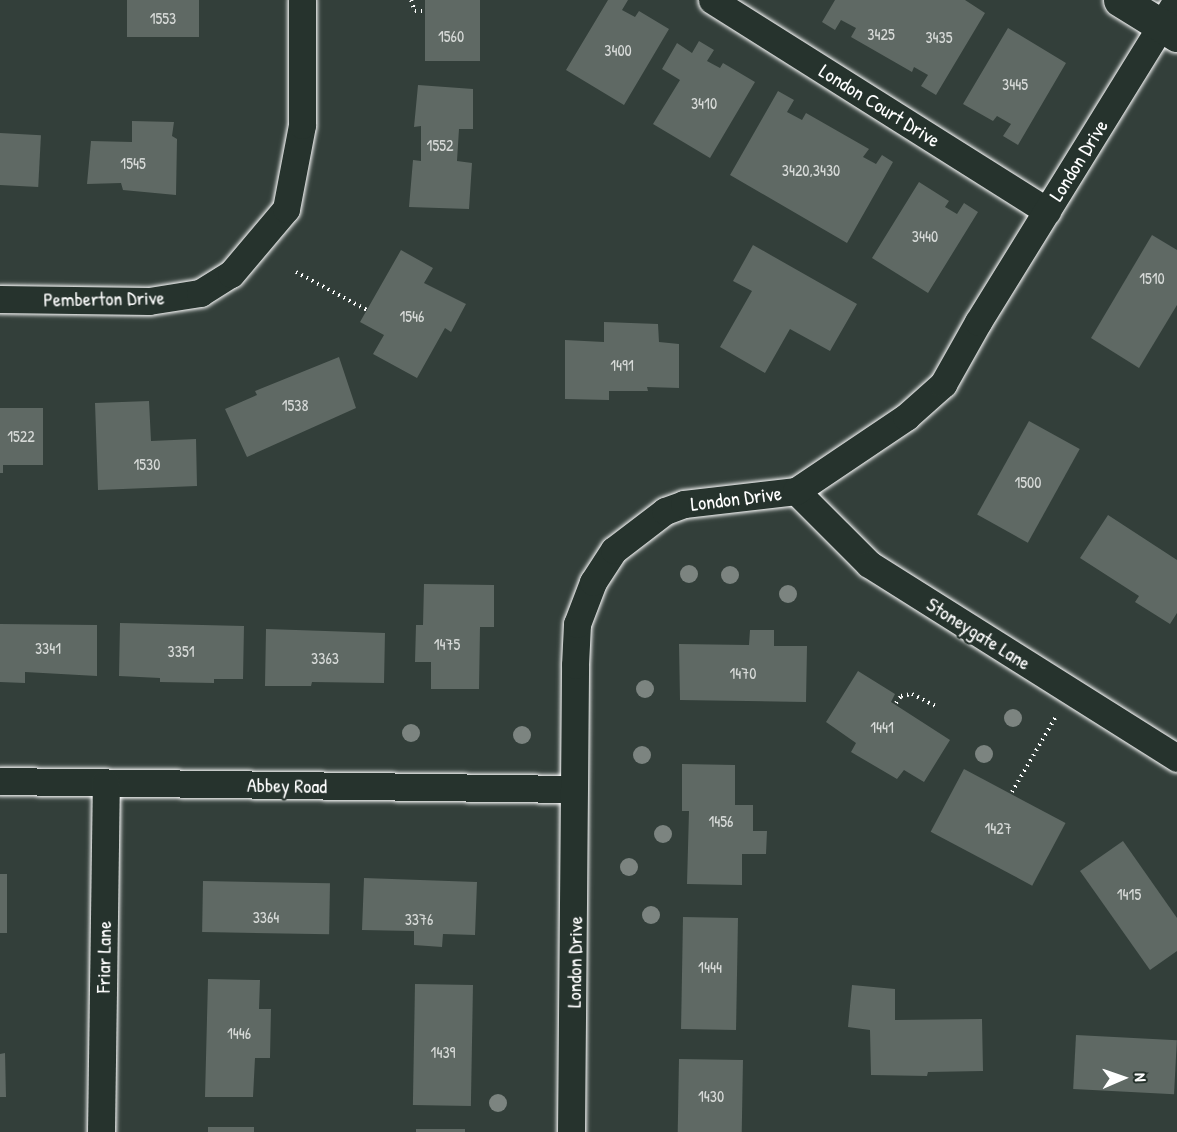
<!DOCTYPE html>
<html>
<head>
<meta charset="utf-8">
<style>
	body { margin:0 }
	#map { position:relative; width:1177px; height:1132px; overflow:hidden; background:#333f3a; font-family:"Patrick Hand",sans-serif }
	div>[style] { position:absolute }
	.building>* { inset:0; background:#5f6964; transform-origin:0 0 }
	.path>* { height:4px; margin-top:-2px; transform-origin:0; background:repeating-linear-gradient(90deg,#fff 0 1.5px,transparent 0 6px) }
	.roads { filter:drop-shadow(0 0 2px #fff) drop-shadow(0 0 2px #fff) }
	.minor>* { height:27px; margin:-13.5px; padding:0 13.5px; transform-origin:13.5px; border-radius:13.5px; background:#26332d }
	.primary>* { height:33px; margin:-16.5px; padding:0 16.5px; transform-origin:16.5px; border-radius:16.5px; background:#26332d }
	.trees>* { width:18px; height:18px; margin:-9px; border-radius:50%; background:#7c8480 }
	span { translate:-50% -50%; white-space:nowrap; text-align:center; line-height:1.15; -webkit-text-stroke:4.5px #26332d; paint-order:stroke }
	.number-label { font-size:16px; color:#d7dad8 }
	.number-label span { -webkit-text-stroke-width:0 }
	.street-label { font-size:20px; color:#fff }
	.north { position:absolute; left:1093px; top:1048px; width:60px; height:60px; -webkit-text-stroke:4px #26332d; paint-order:stroke; rotate:88deg; font-size:16px; font-weight:700; line-height:24px; text-align:center; color:#fff }
	.north::after { content:''; display:block; margin:auto; width:21px; height:27px; background:#fff; clip-path:polygon(50% 0,100% 100%,50% 72%,0 100%) }
</style>
</head>
<body>
<div id="map">
	<div class="building">
		<i style="left:127px;top:0;width:72px;height:37px"></i>
		<i style="left:425px;top:0;width:55px;height:61px"></i>
		<i style="clip-path:polygon(608px 0,628px 0,622px 10px,635px 17px,639px 11px,669px 29px,624px 105px,566px 70px)"></i>
		<i style="clip-path:polygon(835px 0,965px 0,985px 13px,936px 95px,921px 86px,928px 75px,914px 67px,912px 72px,851px 37px,856px 28px,841px 20px,835px 30px,822px 22px)"></i>
		<i style="clip-path:polygon(1008px 28px,1066px 63px,1018px 145px,1003px 136px,1011px 124px,997px 116px,993px 121px,963px 104px)"></i>
		<i style="clip-path:polygon(699px 41px,714px 50px,707px 61px,720px 68px,723px 63px,755px 82px,710px 158px,653px 124px,680px 80px,662px 69px,677px 43px,692px 53px)"></i>
		<i style="clip-path:polygon(418px 85px,473px 89px,473px 129px,459px 129px,457px 161px,472px 163px,469px 209px,409px 207px,413px 160px,421px 161px,421px 126px,414px 127px)"></i>
		<i style="clip-path:polygon(778px 91px,794px 100px,787px 112px,802px 120px,806px 113px,869px 149px,863px 157px,876px 164px,882px 155px,893px 162px,847px 243px,730px 175px)"></i>
		<i style="clip-path:polygon(132px 121px,174px 122px,172px 136px,177px 139px,176px 195px,123px 190px,121px 183px,87px 184px,91px 141px,132px 142px)"></i>
		<i style="left:0;top:133px;width:41px;height:52px;rotate:3deg"></i>
		<i style="clip-path:polygon(919px 182px,949px 201px,945px 207px,957px 214px,964px 203px,978px 212px,928px 293px,872px 258px)"></i>
		<i style="clip-path:polygon(1152px 235px,1177px 250px,1177px 305px,1139px 368px,1091px 338px)"></i>
		<i style="clip-path:polygon(753px 245px,857px 304px,830px 351px,790px 329px,765px 373px,720px 347px,752px 291px,733px 281px)"></i>
		<i style="clip-path:polygon(401px 250px,433px 268px,424px 283px,466px 304px,451px 332px,445px 328px,417px 378px,373px 354px,384px 335px,360px 322px)"></i>
		<i style="clip-path:polygon(604px 322px,658px 324px,659px 342px,679px 344px,679px 388px,647px 387px,648px 391px,609px 391px,609px 400px,565px 399px,565px 340px,604px 342px)"></i>
		<i style="clip-path:polygon(339px 357px,356px 408px,247px 457px,225px 409px,257px 395px,255px 391px)"></i>
		<i style="clip-path:polygon(149px 401px,151px 441px,196px 439px,197px 486px,98px 490px,95px 403px)"></i>
		<i style="clip-path:polygon(0 408px,43px 408px,43px 465px,3px 465px,3px 473px,0 473px)"></i>
		<i style="left:1029px;top:421px;width:58px;height:107px;rotate:29deg"></i>
		<i style="clip-path:polygon(1108px 515px,1177px 560px,1177px 613px,1170px 624px,1135px 602px,1139px 596px,1080px 558px)"></i>
		<i style="clip-path:polygon(424px 584px,494px 585px,494px 627px,480px 627px,479px 689px,431px 689px,431px 662px,415px 662px,416px 625px,423px 625px)"></i>
		<i style="clip-path:polygon(120px 623px,244px 626px,243px 679px,214px 679px,214px 683px,160px 682px,160px 678px,119px 676px)"></i>
		<i style="clip-path:polygon(0 624px,97px 625px,97px 676px,25px 672px,25px 683px,0 682px)"></i>
		<i style="clip-path:polygon(266px 629px,385px 633px,384px 683px,312px 682px,311px 686px,265px 686px)"></i>
		<i style="clip-path:polygon(750px 630px,774px 630px,774px 646px,807px 646px,806px 702px,680px 700px,679px 644px,749px 645px)"></i>
		<i style="clip-path:polygon(858px 671px,895px 694px,891px 702px,950px 740px,924px 782px,904px 770px,897px 779px,851px 752px,856px 743px,826px 722px)"></i>
		<i style="clip-path:polygon(682px 764px,735px 765px,735px 805px,753px 805px,753px 831px,767px 831px,766px 854px,742px 854px,742px 885px,687px 884px,689px 811px,682px 811px)"></i>
		<i style="left:964px;top:769px;width:115px;height:71px;rotate:28deg"></i>
		<i style="clip-path:polygon(1123px 841px,1177px 918px,1177px 951px,1150px 970px,1080px 871px)"></i>
		<i style="left:0;top:874px;width:7px;height:59px"></i>
		<i style="clip-path:polygon(364px 878px,477px 882px,475px 935px,443px 934px,442px 947px,414px 945px,414px 931px,362px 930px)"></i>
		<i style="left:203px;top:881px;width:127px;height:51px;rotate:1deg"></i>
		<i style="left:683px;top:917px;width:55px;height:112px;rotate:1deg"></i>
		<i style="clip-path:polygon(208px 979px,260px 980px,259px 1009px,271px 1009px,270px 1058px,255px 1058px,253px 1097px,205px 1097px)"></i>
		<i style="left:415px;top:984px;width:58px;height:121px;rotate:1deg"></i>
		<i style="clip-path:polygon(852px 985px,895px 989px,895px 1020px,982px 1019px,983px 1071px,928px 1072px,927px 1076px,871px 1075px,870px 1030px,848px 1027px)"></i>
		<i style="left:1076px;top:1035px;width:101px;height:54px;rotate:3deg"></i>
		<i style="clip-path:polygon(5px 1053px,6px 1097px,0 1097px,0 1054px)"></i>
		<i style="left:679px;top:1059px;width:64px;height:73px;rotate:1deg"></i>
		<i style="left:208px;top:1127px;width:46px;height:5px"></i>
		<i style="left:416px;top:1129px;width:49px;height:3px"></i>
	</div>
	<div class="path">
		<i style="left:411px;top:0;width:12px;rotate:70deg"></i>
		<i style="left:415px;top:11px;width:10px"></i>
		<i style="left:296px;top:272px;width:81px;rotate:28.2deg"></i>
		<i style="left:896px;top:703px;width:9px;rotate:-54deg"></i>
		<i style="left:901px;top:696px;width:11px;rotate:-10deg"></i>
		<i style="left:912px;top:694px;width:27px;rotate:27deg"></i>
		<i style="left:1012px;top:792px;width:86px;rotate:-59.8deg"></i>
	</div>
	<div class="roads">
		<div class="minor">
			<i style="left:712px;top:0;width:396px;rotate:32.2deg"></i>
			<i style="left:0;top:299px;width:149px;rotate:0.8deg"></i>
			<i style="left:149px;top:301px;width:52px;rotate:-8.9deg"></i>
			<i style="left:200px;top:293px;width:36px;rotate:-32deg"></i>
			<i style="left:231px;top:274px;width:85px;rotate:-49.8deg"></i>
			<i style="left:286px;top:209px;width:86px;rotate:-79.2deg"></i>
			<i style="left:302px;top:125px;width:125px;rotate:-90deg"></i>
			<i style="left:796px;top:491px;width:103px;rotate:45deg"></i>
			<i style="left:869px;top:564px;width:364px;rotate:32.2deg"></i>
			<i style="left:0;top:781px;width:573px;rotate:0.8deg"></i>
			<i style="left:101px;top:1132px;width:349px;rotate:-89.2deg"></i>
			<i style="left:571px;top:1132px;width:467px;rotate:-89.5deg"></i>
			<i style="left:575px;top:665px;width:41px;rotate:-87.2deg"></i>
			<i style="left:577px;top:624px;width:45px;rotate:-69.1deg"></i>
			<i style="left:593px;top:582px;width:38px;rotate:-57deg"></i>
			<i style="left:614px;top:550px;width:64px;rotate:-37.4deg"></i>
			<i style="left:665px;top:511px;width:20px;rotate:-20deg"></i>
			<i style="left:684px;top:504px;width:113px;rotate:-6.6deg"></i>
			<i style="left:796px;top:491px;width:133px;rotate:-33.9deg"></i>
			<i style="left:906px;top:417px;width:50px;rotate:-41.7deg"></i>
			<i style="left:943px;top:384px;width:71px;rotate:-60.6deg"></i>
			<i style="left:978px;top:322px;width:379px;rotate:-58.3deg"></i>
		</div>
		<div class="primary">
			<i style="left:1120px;top:0;width:67px;rotate:31.6deg"></i>
		</div>
	</div>
	<div class="trees">
		<i style="left:689px;top:574px"></i>
		<i style="left:730px;top:575px"></i>
		<i style="left:788px;top:594px"></i>
		<i style="left:645px;top:689px"></i>
		<i style="left:1013px;top:718px"></i>
		<i style="left:411px;top:733px"></i>
		<i style="left:522px;top:735px"></i>
		<i style="left:984px;top:754px"></i>
		<i style="left:642px;top:755px"></i>
		<i style="left:663px;top:834px"></i>
		<i style="left:629px;top:867px"></i>
		<i style="left:651px;top:915px"></i>
		<i style="left:498px;top:1103px"></i>
	</div>
	<div class="number-label">
		<span style="left:163px;top:18px">1553</span>
		<span style="left:881px;top:34px">3425</span>
		<span style="left:451px;top:36px">1560</span>
		<span style="left:939px;top:37px">3435</span>
		<span style="left:618px;top:50px">3400</span>
		<span style="left:1015px;top:84px">3445</span>
		<span style="left:704px;top:103px">3410</span>
		<span style="left:440px;top:145px">1552</span>
		<span style="left:133px;top:163px">1545</span>
		<span style="left:811px;top:170px">3420,3430</span>
		<span style="left:925px;top:236px">3440</span>
		<span style="left:1152px;top:278px">1510</span>
		<span style="left:412px;top:316px">1546</span>
		<span style="left:622px;top:365px">1491</span>
		<span style="left:295px;top:405px">1538</span>
		<span style="left:21px;top:436px">1522</span>
		<span style="left:147px;top:464px">1530</span>
		<span style="left:1028px;top:482px">1500</span>
		<span style="left:447px;top:644px">1475</span>
		<span style="left:48px;top:648px">3341</span>
		<span style="left:181px;top:651px">3351</span>
		<span style="left:325px;top:658px">3363</span>
		<span style="left:743px;top:673px">1470</span>
		<span style="left:882px;top:727px">1441</span>
		<span style="left:721px;top:821px">1456</span>
		<span style="left:998px;top:828px">1427</span>
		<span style="left:1129px;top:894px">1415</span>
		<span style="left:266px;top:917px">3364</span>
		<span style="left:419px;top:919px">3376</span>
		<span style="left:710px;top:967px">1444</span>
		<span style="left:239px;top:1033px">1446</span>
		<span style="left:443px;top:1052px">1439</span>
		<span style="left:711px;top:1096px">1430</span>
	</div>
	<div class="street-label">
		<span style="left:880px;top:105px;rotate:32deg">London Court Drive</span>
		<span style="left:1078px;top:160px;rotate:-58deg">London Drive</span>
		<span style="left:104px;top:298px;rotate:-1deg">Pemberton Drive</span>
		<span style="left:736px;top:498px;rotate:-7deg">London Drive</span>
		<span style="left:979px;top:633px;rotate:32deg">Stoneygate Lane</span>
		<span style="left:287px;top:785px;rotate:1deg">Abbey Road</span>
		<span style="left:103px;top:957px;rotate:-89deg">Friar Lane</span>
		<span style="left:574px;top:962px;rotate:-89deg">London Drive</span>
	</div>
	<div class="north">N</div>
</div>
</body>
</html>
